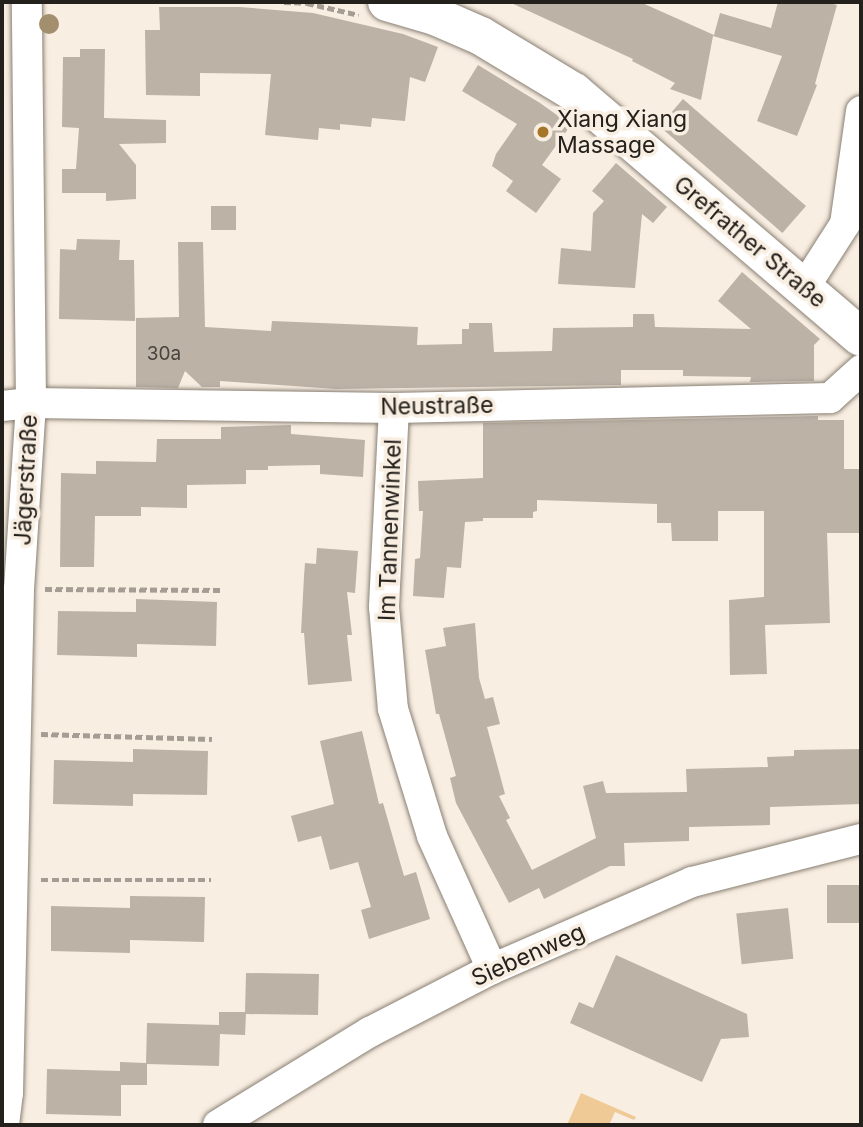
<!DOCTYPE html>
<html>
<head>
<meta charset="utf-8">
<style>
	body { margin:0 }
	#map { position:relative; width:863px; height:1127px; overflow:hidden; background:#f8eee1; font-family:Inter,sans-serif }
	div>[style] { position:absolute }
	.green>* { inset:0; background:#efc996 }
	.building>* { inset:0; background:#bcb2a6; transform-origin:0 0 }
	.path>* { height:4.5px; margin-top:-2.25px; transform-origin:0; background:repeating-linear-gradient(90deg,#a59d94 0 7px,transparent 0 10.5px) }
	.roads { filter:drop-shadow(0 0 2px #887f73) drop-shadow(0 0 2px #887f73) }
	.minor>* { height:30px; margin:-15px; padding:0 15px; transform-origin:15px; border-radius:15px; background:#fff }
	.major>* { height:38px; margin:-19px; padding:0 19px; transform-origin:19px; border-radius:19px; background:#fff }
	.trees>* { width:20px; height:20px; margin:-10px; border-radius:50%; background:#a38e6e }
	.dots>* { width:19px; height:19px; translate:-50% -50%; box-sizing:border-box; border:4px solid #f8eee1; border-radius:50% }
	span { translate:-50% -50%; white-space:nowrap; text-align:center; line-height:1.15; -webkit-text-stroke:7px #f8eee1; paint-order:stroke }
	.number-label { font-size:19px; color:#4a443e }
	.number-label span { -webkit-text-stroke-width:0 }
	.poi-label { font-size:23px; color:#24201c }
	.left { translate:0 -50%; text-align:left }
	.street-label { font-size:23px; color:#24201c }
	.frame { position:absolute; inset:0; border:4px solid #24201c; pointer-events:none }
</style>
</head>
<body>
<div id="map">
	<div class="green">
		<i style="clip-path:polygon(581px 1093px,636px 1117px,634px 1120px,615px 1112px,609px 1125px,567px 1125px)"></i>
	</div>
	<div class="building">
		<i style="clip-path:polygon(509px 2px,640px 2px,714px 35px,720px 13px,771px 28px,778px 2px,826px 2px,837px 5px,815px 84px,817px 85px,797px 136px,757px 121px,782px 56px,713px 36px,701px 100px,670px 89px,675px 83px,632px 61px,633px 59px)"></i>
		<i style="clip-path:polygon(159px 7px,240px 7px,313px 13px,403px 34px,438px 47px,425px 82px,410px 77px,405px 121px,372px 118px,371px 127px,340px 124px,340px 130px,319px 128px,318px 140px,265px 135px,271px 74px,200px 73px,200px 96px,146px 95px,145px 30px,160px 30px)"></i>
		<i style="clip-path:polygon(80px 49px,105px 49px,104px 118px,166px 120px,166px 143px,119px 144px,136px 165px,136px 199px,106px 201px,106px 193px,62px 193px,62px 169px,76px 169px,79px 128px,62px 127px,63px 57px,80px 57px)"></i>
		<i style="clip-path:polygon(478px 65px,540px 103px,571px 125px,542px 165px,561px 179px,536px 213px,506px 191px,513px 181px,492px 166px,496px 154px,517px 124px,462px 91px)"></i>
		<i style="left:683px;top:99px;width:163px;height:36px;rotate:41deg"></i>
		<i style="clip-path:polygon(616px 163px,667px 207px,653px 223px,642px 214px,635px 288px,558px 284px,561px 248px,591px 251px,593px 213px,604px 201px,592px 191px)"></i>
		<i style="left:211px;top:206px;width:25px;height:24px"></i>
		<i style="clip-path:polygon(77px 239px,120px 240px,119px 260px,134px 260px,135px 321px,59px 319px,60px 249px,76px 250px)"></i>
		<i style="clip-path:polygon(178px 242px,203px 242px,205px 327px,271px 331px,272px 321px,418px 327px,417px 345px,462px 344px,462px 329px,469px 329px,469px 323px,492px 323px,494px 352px,552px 351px,553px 328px,633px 327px,633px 314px,654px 314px,655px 327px,751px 329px,718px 301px,742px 272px,820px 339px,814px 345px,814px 381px,750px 382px,751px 377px,683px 376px,683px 370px,621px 370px,621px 385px,336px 389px,220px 381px,220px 387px,202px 387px,185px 371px,178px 388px,136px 387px,136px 318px,179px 317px)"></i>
		<i style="clip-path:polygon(818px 416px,818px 420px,844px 420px,844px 469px,860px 469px,861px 533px,827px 533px,830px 623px,765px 625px,767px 674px,730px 675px,729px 600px,764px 597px,764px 511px,718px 511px,718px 541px,672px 541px,671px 523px,657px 523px,657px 504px,537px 500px,537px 511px,533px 512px,533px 518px,483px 518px,483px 521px,465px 522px,461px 568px,447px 567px,444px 598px,413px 596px,415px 559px,420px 558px,423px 511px,419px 511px,418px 481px,483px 478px,483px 423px)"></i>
		<i style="clip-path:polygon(291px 425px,291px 434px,365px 440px,363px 477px,320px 474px,320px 465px,268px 466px,268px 470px,246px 470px,246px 484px,187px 485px,187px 508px,141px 507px,141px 516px,95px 516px,94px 567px,60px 567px,61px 473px,96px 474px,96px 461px,156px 462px,157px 439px,221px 439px,221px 427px)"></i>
		<i style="clip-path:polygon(317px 548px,358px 551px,355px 593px,347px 592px,352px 635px,347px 635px,352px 681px,308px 685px,304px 633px,301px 633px,304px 576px,305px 563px,316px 564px)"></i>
		<i style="clip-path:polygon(136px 599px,217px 602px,216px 646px,137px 644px,137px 657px,57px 655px,58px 611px,136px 612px)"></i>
		<i style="clip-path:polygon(475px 623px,479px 678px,485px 699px,493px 697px,500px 724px,487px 727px,505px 794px,499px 796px,510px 818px,506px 820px,532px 870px,596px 838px,583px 786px,603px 781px,606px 793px,687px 792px,686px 769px,768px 767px,767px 757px,794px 756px,794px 750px,861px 749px,861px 804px,770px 807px,770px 825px,689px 827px,689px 841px,624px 843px,625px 866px,610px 866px,544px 899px,539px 888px,509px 903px,456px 803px,450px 778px,456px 776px,439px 714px,436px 714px,425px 650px,446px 646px,443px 628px)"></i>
		<i style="clip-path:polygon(362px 731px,379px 804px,383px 803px,404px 876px,416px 872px,430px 919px,369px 939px,361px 910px,371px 907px,358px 862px,330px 870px,321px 836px,298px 842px,291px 816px,334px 804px,320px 741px)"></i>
		<i style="clip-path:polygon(133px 749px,208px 751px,207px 795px,133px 794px,133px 806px,53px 804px,54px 760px,133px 762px)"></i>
		<i style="left:861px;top:885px;width:38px;height:34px;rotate:90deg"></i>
		<i style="clip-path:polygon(130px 896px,205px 897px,204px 942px,130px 940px,130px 953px,51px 951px,51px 906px,130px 908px)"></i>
		<i style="left:788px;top:908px;width:51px;height:52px;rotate:84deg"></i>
		<i style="clip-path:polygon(616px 955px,747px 1014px,749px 1037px,721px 1039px,702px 1082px,570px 1023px,579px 1002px,593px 1008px)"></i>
		<i style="clip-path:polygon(246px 973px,319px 974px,318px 1015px,246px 1014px,245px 1035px,220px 1034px,219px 1066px,147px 1064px,147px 1085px,121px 1085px,121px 1116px,46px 1114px,47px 1069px,120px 1071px,120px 1062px,146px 1063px,147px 1023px,219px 1025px,219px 1012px,245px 1012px)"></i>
	</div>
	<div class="path">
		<i style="left:284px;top:2px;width:23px;rotate:2deg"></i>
		<i style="left:307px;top:3px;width:53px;rotate:13deg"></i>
		<i style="left:45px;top:589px;width:177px;rotate:0.3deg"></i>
		<i style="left:41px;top:734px;width:171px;rotate:1.7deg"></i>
		<i style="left:41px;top:880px;width:170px"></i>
	</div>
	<div class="roads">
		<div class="minor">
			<i style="left:804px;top:288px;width:76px;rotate:-57.4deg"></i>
			<i style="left:845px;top:224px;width:114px;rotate:-81.9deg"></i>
			<i style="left:2px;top:406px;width:29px;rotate:-6deg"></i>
			<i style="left:31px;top:403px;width:363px;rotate:0.8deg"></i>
			<i style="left:394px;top:408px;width:436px;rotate:-1.3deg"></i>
			<i style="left:830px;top:398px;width:42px;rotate:-42.1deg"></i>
			<i style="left:394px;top:408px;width:199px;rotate:92.9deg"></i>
			<i style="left:384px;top:607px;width:102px;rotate:85deg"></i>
			<i style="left:393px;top:709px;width:133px;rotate:72.9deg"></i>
			<i style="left:432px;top:836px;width:146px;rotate:65.7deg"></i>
			<i style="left:4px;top:1125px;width:32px;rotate:-83deg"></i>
			<i style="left:8px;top:1093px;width:504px;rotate:-88.75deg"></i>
			<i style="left:19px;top:589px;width:186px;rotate:-86.3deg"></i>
			<i style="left:31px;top:403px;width:401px;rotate:-90.6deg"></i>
			<i style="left:218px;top:1125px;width:178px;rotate:-31.5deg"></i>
			<i style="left:370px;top:1032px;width:137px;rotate:-27.3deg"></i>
			<i style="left:492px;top:969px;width:218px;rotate:-23.5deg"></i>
			<i style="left:692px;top:882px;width:174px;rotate:-14.3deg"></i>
		</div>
		<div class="major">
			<i style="left:387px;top:2px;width:50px;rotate:16.3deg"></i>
			<i style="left:435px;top:16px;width:50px;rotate:23.5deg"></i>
			<i style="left:481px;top:36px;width:109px;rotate:31.1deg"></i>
			<i style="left:574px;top:92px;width:377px;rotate:40.5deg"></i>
		</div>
	</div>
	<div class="trees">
		<i style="left:49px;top:24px"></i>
	</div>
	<div class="dots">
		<i style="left:543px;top:132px;background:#a57529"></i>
	</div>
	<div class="number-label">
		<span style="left:164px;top:354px">30a</span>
	</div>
	<div class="poi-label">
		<span class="left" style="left:557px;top:132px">Xiang Xiang<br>Massage</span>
	</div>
	<div class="street-label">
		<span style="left:750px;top:242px;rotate:40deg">Grefrather Straße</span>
		<span style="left:437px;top:406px;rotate:-1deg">Neustraße</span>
		<span style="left:26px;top:480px;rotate:-87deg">Jägerstraße</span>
		<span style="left:390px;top:530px;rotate:-88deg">Im Tannenwinkel</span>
		<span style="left:528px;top:955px;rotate:-24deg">Siebenweg</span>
	</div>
	<div class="frame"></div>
</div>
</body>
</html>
